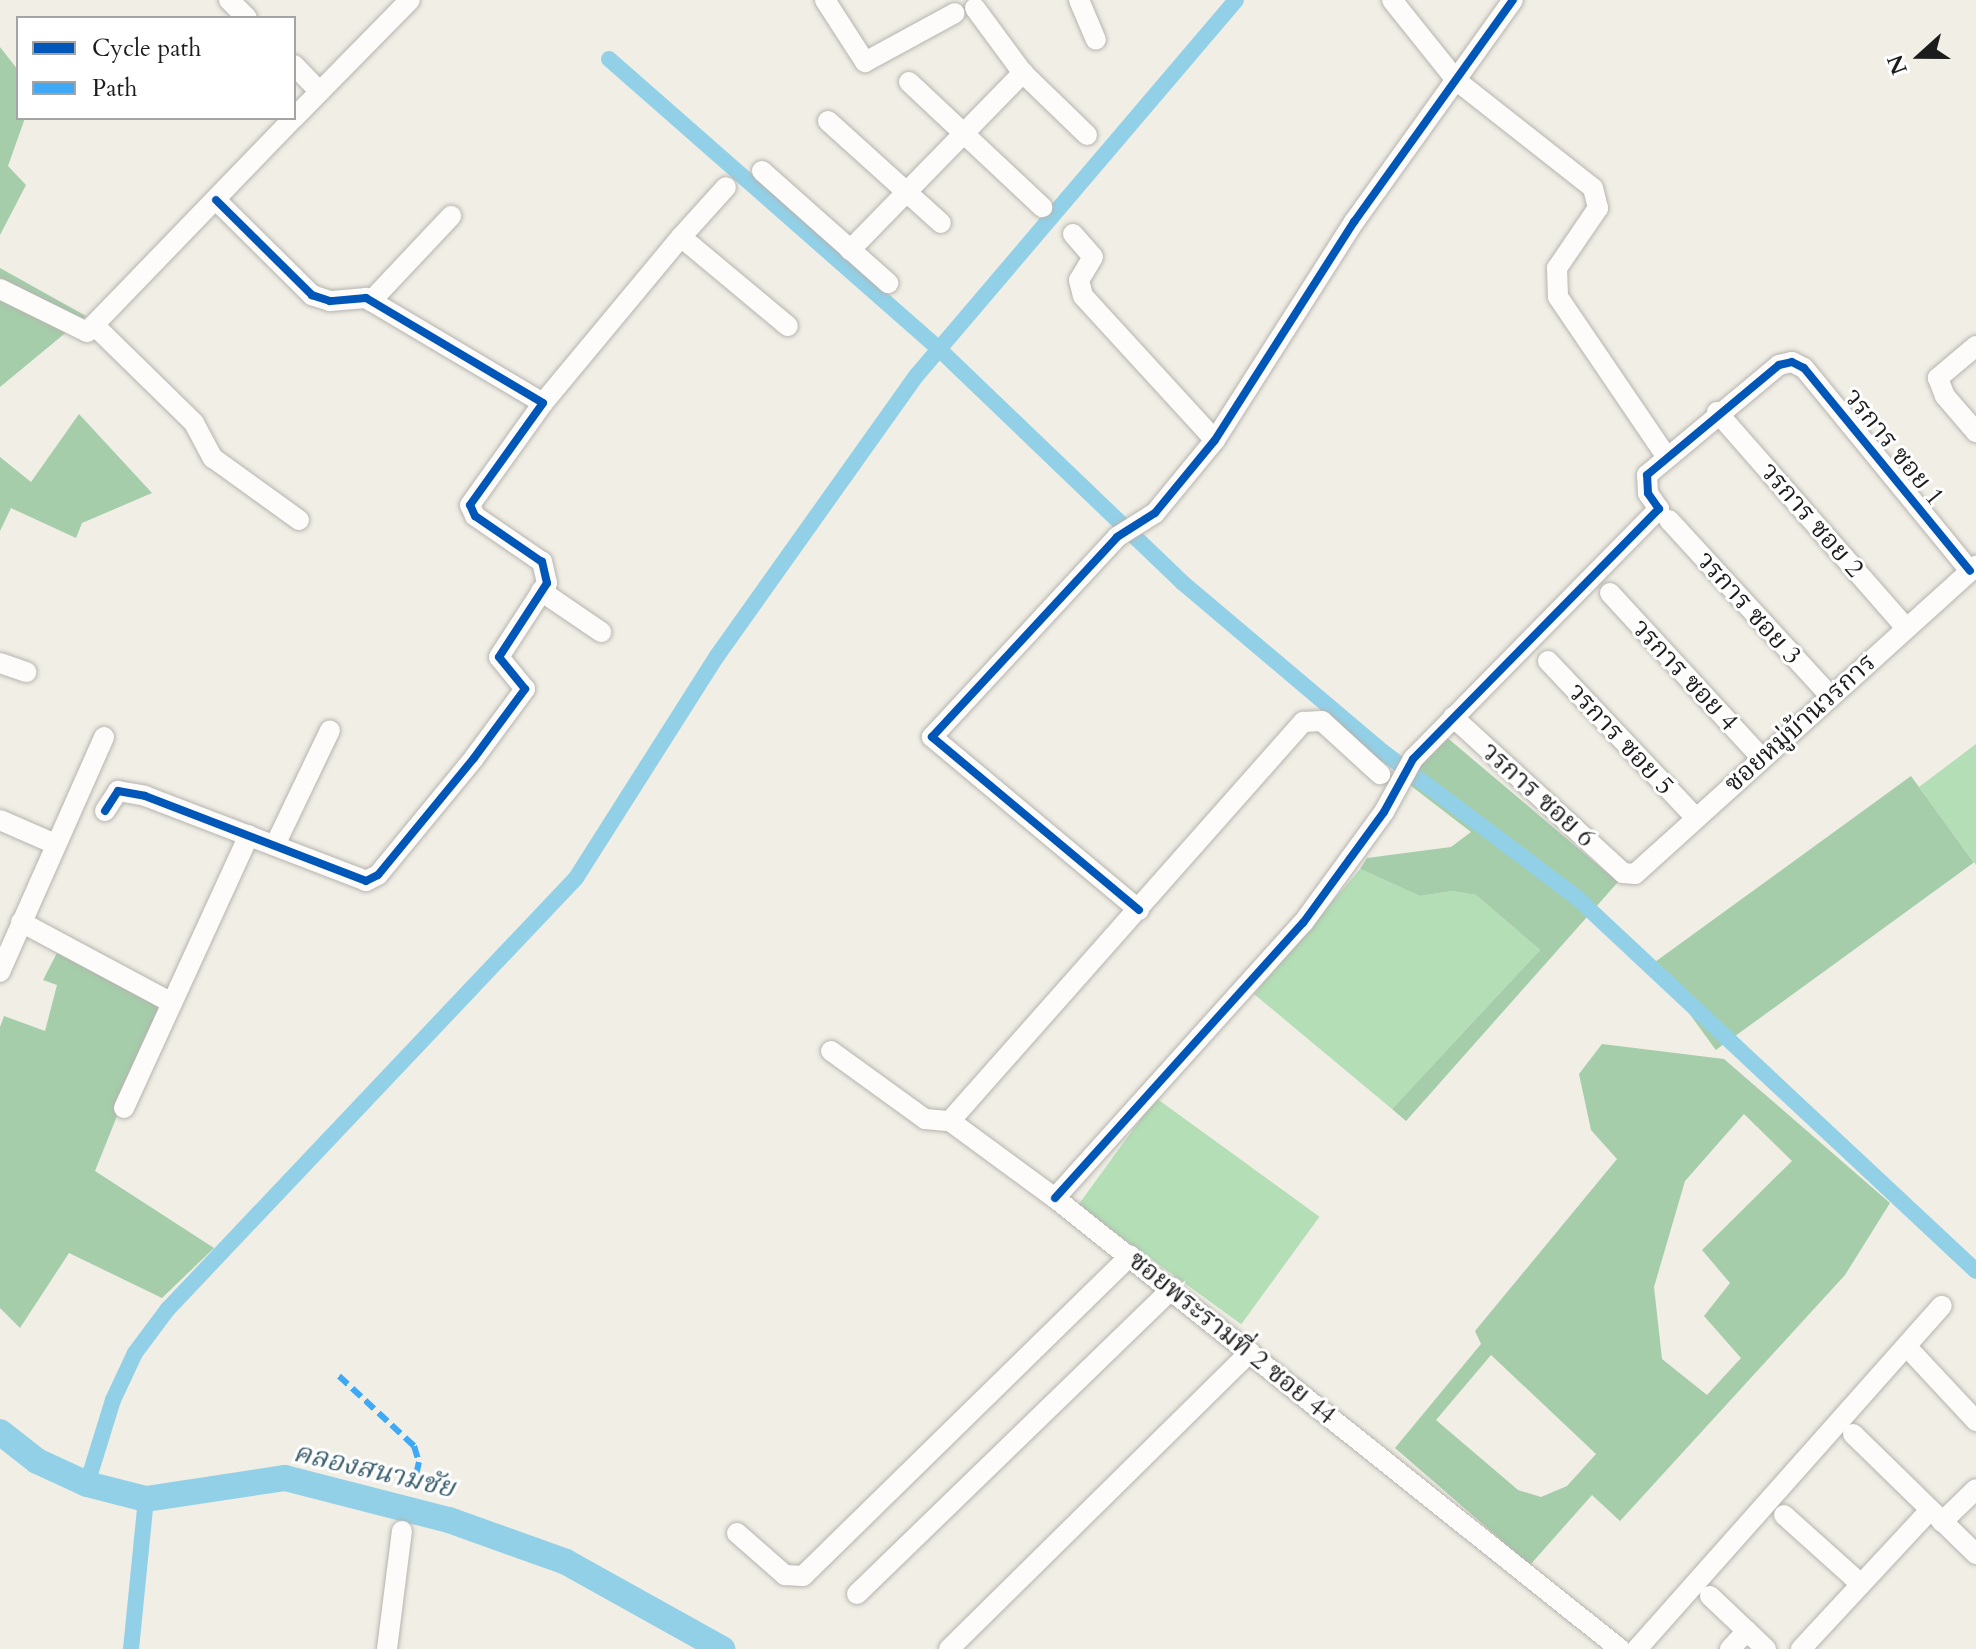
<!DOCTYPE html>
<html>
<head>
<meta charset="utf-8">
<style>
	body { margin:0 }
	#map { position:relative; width:1976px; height:1649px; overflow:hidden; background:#f0eee5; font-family:Cardo,"Noto Serif Thai",serif }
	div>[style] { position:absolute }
	.green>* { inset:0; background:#b3deb6; transform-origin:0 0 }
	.forest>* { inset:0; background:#a5cdaa; transform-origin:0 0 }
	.canal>* { height:16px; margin:-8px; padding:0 8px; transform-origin:8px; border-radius:8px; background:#92d0e7 }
	.river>* { height:26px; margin:-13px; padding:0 13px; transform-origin:13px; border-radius:13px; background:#92d0e7 }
	.roads { filter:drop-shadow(0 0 2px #b5b4ae) drop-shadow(0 0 2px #b5b4ae) }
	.minor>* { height:20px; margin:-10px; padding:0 10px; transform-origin:10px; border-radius:10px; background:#fdfcfb }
	.quiet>* { height:6px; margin-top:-3px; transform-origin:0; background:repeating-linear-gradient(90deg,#3fa9f5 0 12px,transparent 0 18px) }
	.cycleway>* { height:8px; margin:-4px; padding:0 4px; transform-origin:4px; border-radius:4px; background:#0057b8 }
	span { translate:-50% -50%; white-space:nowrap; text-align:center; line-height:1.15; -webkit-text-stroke:6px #fff; paint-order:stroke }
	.street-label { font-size:26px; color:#1c1c1c }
	.water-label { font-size:28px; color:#3b5f6e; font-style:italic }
	.legend { position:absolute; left:16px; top:16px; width:280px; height:104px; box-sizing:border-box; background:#fff; border:2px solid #a4a4a4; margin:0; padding:10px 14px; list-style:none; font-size:24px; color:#1c1c1c }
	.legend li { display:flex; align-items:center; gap:16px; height:40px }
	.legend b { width:40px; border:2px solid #a4a4a4 }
	.north { position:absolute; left:1880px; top:16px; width:80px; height:80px; -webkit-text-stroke:6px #fff; paint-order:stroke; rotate:249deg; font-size:22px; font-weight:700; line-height:32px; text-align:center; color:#1c1c1c }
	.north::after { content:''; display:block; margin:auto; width:28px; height:36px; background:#1c1c1c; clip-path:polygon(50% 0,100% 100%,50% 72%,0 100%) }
</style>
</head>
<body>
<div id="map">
	<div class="green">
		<i style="clip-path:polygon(1976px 744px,1976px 865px,1919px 787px)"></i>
		<i style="clip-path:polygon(1360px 869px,1420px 896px,1452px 891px,1476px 895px,1540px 950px,1392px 1109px,1254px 994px)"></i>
		<i style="left:1156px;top:1098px;width:202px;height:133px;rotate:36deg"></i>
	</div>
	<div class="forest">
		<i style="clip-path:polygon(0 47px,18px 70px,18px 118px,25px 118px,8px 166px,26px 185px,0 235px)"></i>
		<i style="clip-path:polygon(0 268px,86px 316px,0 387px)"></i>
		<i style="clip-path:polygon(79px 414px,152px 493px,82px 523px,76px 538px,11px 508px,0 531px,0 457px,31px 482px)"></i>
		<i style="clip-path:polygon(1444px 735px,1618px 882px,1406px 1121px,1392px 1109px,1540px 950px,1476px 895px,1452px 891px,1420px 896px,1360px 869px,1367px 858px,1451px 847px,1471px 832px,1406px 782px)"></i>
		<i style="left:1911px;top:776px;width:107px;height:319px;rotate:54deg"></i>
		<i style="clip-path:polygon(58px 951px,161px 1006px,95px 1171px,214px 1248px,162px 1298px,69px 1253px,20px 1328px,0 1308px,0 1027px,4px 1016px,45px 1031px,57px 985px,43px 980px)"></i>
		<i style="clip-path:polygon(evenodd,1602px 1044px,1724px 1059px,1890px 1203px,1845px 1275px,1620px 1521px,1592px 1495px,1530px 1565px,1395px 1448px,1481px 1344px,1475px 1331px,1617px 1159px,1591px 1130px,1579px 1074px,1602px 1044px,1744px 1114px,1792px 1161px,1702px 1250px,1730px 1283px,1704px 1316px,1741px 1358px,1707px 1395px,1662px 1359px,1654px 1287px,1685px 1181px,1744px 1114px,1602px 1044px,1491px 1355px,1596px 1454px,1567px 1486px,1541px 1497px,1518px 1490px,1436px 1420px,1491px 1355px)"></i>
	</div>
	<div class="canal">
		<i style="left:609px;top:59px;width:439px;rotate:41.3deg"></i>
		<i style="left:939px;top:349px;width:338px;rotate:43.8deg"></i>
		<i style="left:1183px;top:583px;width:262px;rotate:40.2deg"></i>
		<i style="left:1383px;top:752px;width:240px;rotate:36.9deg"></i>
		<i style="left:1575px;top:896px;width:549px;rotate:43.08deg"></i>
		<i style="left:87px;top:1484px;width:88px;rotate:-72.8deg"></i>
		<i style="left:113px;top:1400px;width:52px;rotate:-64.9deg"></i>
		<i style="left:135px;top:1353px;width:54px;rotate:-53.3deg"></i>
		<i style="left:167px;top:1310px;width:595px;rotate:-46.57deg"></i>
		<i style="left:576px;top:878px;width:263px;rotate:-57.6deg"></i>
		<i style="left:717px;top:656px;width:345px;rotate:-54.6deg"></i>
		<i style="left:917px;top:375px;width:492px;rotate:-49.6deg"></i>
		<i style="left:131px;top:1649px;width:151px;rotate:-84.3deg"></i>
	</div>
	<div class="river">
		<i style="left:0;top:1432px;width:47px;rotate:38.1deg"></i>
		<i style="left:37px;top:1461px;width:55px;rotate:24.7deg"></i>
		<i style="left:87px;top:1484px;width:61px;rotate:14.3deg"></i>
		<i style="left:146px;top:1499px;width:141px;rotate:-8.6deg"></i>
		<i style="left:285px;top:1478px;width:169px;rotate:14.4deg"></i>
		<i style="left:449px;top:1520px;width:124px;rotate:19.7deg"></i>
		<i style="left:566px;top:1562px;width:179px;rotate:29.1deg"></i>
	</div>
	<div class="roads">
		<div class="minor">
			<i style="left:229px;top:0;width:25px;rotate:45deg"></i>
			<i style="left:825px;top:0;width:74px;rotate:57.2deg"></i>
			<i style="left:865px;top:62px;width:102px;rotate:-28.6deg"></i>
			<i style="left:1079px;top:0;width:43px;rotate:67deg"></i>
			<i style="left:1392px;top:0;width:104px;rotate:51.3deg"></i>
			<i style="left:1457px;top:81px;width:173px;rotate:38.2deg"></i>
			<i style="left:1593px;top:188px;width:21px;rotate:76deg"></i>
			<i style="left:1598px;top:208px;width:73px;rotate:124.3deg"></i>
			<i style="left:1557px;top:268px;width:29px;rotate:88deg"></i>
			<i style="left:1558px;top:297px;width:192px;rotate:55.8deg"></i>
			<i style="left:975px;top:8px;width:81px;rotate:53.6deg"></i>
			<i style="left:1023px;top:73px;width:89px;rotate:44.1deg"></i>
			<i style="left:294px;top:65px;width:36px;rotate:46deg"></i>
			<i style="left:909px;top:82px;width:183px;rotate:43.2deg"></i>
			<i style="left:294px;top:118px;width:165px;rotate:-45.5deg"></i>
			<i style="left:828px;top:121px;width:152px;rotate:42.1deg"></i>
			<i style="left:762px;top:171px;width:169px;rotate:41.6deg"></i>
			<i style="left:1073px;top:234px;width:30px;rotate:49deg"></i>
			<i style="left:1093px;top:257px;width:27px;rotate:121deg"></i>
			<i style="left:1079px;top:280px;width:16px;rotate:76deg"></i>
			<i style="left:1083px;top:296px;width:195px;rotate:47.5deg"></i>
			<i style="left:681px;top:237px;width:67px;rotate:-48deg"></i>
			<i style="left:850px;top:250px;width:248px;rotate:-45.7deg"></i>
			<i style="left:0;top:289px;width:97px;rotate:26.3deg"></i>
			<i style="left:87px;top:332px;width:298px;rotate:-46deg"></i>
			<i style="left:371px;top:301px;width:117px;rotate:-46.7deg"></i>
			<i style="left:94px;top:325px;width:140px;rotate:44.4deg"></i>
			<i style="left:194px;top:423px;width:40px;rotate:62deg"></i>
			<i style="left:213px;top:458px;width:106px;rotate:35.8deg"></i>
			<i style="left:1976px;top:346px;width:50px;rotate:139.9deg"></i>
			<i style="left:1938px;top:378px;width:19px;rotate:69deg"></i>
			<i style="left:1945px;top:396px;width:48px;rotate:49.3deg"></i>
			<i style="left:543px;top:403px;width:216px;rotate:-50.3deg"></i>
			<i style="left:681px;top:237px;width:139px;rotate:39.8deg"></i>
			<i style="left:1717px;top:412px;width:287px;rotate:48.8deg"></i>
			<i style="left:1669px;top:520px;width:239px;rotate:47.5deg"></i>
			<i style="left:541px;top:591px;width:73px;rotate:34.3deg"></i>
			<i style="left:1610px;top:593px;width:222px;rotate:47.4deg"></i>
			<i style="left:1548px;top:661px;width:214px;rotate:46.7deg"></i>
			<i style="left:0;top:663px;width:28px;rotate:19deg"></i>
			<i style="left:1453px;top:717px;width:231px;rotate:42.5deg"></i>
			<i style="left:1623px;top:873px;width:12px;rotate:5deg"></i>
			<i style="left:1635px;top:874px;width:460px;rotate:-42.1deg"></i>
			<i style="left:105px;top:811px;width:24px;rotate:-57deg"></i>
			<i style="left:118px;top:791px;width:27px;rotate:10deg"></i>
			<i style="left:145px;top:796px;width:237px;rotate:21deg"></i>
			<i style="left:366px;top:881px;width:13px;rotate:-27deg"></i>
			<i style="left:378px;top:875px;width:151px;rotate:-50.6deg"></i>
			<i style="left:474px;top:758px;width:86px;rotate:-53.5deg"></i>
			<i style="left:525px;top:689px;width:41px;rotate:-129.1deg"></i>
			<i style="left:499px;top:657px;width:88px;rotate:-57deg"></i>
			<i style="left:547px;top:583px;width:22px;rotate:-103deg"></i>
			<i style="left:542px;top:562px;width:81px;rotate:-145.5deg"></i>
			<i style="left:475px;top:516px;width:12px;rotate:-114deg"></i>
			<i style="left:470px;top:505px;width:125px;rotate:-54.4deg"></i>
			<i style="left:543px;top:403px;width:206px;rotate:-149.3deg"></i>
			<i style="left:366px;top:298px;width:36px;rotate:175deg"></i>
			<i style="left:330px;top:301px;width:19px;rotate:-162deg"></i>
			<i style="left:312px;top:295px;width:135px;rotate:-135.3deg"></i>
			<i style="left:0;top:820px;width:60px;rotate:23.6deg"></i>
			<i style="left:275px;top:845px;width:127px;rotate:-64.4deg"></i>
			<i style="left:1139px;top:910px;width:270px;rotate:-140.1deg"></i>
			<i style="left:932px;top:737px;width:272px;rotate:-47.2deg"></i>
			<i style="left:1117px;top:537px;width:45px;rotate:-32.3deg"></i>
			<i style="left:1155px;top:513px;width:94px;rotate:-50.6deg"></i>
			<i style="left:1215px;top:440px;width:259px;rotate:-57.5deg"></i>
			<i style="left:1354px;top:222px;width:273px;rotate:-54.4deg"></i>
			<i style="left:21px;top:922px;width:171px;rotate:28.2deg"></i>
			<i style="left:0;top:972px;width:257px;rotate:-66.1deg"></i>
			<i style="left:831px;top:1051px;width:116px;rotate:35.9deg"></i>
			<i style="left:925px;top:1119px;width:25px;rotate:5deg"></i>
			<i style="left:950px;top:1121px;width:130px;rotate:36.3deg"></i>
			<i style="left:1055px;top:1198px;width:723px;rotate:38.6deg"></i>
			<i style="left:124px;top:1108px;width:300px;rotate:-65.4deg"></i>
			<i style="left:950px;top:1121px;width:533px;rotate:-48.5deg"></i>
			<i style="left:1303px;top:722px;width:19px;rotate:-3deg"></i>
			<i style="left:1322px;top:721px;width:79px;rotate:42.4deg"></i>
			<i style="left:1055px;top:1198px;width:370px;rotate:-48deg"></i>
			<i style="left:1303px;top:923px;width:137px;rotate:-53.9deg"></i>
			<i style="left:1384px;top:812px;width:60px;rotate:-61.3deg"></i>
			<i style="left:1413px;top:759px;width:351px;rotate:-45.5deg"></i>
			<i style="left:1659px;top:509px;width:19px;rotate:-125deg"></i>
			<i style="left:1648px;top:493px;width:18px;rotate:-93deg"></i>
			<i style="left:1647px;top:475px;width:172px;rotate:-39.8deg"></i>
			<i style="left:1779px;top:365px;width:13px;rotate:-13deg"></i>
			<i style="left:1792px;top:362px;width:13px;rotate:27deg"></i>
			<i style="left:1804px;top:368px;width:262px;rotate:50.7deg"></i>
			<i style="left:1908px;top:1348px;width:100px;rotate:47deg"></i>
			<i style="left:1853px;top:1434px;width:172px;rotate:44.3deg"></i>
			<i style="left:1784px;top:1515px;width:103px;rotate:41.9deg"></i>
			<i style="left:1942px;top:1522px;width:47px;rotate:-44.1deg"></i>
			<i style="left:737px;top:1533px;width:64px;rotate:41.2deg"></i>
			<i style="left:785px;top:1575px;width:18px;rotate:3deg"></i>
			<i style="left:803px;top:1576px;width:458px;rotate:-44.4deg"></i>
			<i style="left:857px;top:1594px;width:440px;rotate:-44.1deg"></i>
			<i style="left:1710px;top:1596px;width:77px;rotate:43.4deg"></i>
			<i style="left:387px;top:1649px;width:119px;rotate:-82.8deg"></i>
			<i style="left:949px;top:1649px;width:423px;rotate:-44.6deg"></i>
			<i style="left:1637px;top:1649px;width:459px;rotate:-48.4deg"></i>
			<i style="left:1730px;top:1649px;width:25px;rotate:-47deg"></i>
			<i style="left:1801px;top:1649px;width:190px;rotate:-47.1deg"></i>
		</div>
	</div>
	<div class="quiet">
		<i style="left:339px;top:1376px;width:103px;rotate:43deg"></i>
		<i style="left:414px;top:1446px;width:17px;rotate:73deg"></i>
		<i style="left:419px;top:1462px;width:28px;rotate:103deg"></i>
	</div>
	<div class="cycleway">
		<i style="left:105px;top:811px;width:24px;rotate:-57deg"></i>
		<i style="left:118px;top:791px;width:27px;rotate:10deg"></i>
		<i style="left:145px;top:796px;width:237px;rotate:21deg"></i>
		<i style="left:366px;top:881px;width:13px;rotate:-27deg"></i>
		<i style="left:378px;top:875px;width:151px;rotate:-50.6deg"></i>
		<i style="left:474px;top:758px;width:86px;rotate:-53.5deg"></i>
		<i style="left:525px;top:689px;width:41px;rotate:-129.1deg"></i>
		<i style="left:499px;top:657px;width:88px;rotate:-57deg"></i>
		<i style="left:547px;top:583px;width:22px;rotate:-103deg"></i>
		<i style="left:542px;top:562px;width:81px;rotate:-145.5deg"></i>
		<i style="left:475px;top:516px;width:12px;rotate:-114deg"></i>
		<i style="left:470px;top:505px;width:125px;rotate:-54.4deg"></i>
		<i style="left:543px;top:403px;width:206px;rotate:-149.3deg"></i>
		<i style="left:366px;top:298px;width:36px;rotate:175deg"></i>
		<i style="left:330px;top:301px;width:19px;rotate:-162deg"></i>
		<i style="left:312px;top:295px;width:135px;rotate:-135.3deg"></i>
		<i style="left:1139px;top:910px;width:270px;rotate:-140.1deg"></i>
		<i style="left:932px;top:737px;width:272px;rotate:-47.2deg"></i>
		<i style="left:1117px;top:537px;width:45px;rotate:-32.3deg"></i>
		<i style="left:1155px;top:513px;width:94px;rotate:-50.6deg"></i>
		<i style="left:1215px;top:440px;width:259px;rotate:-57.5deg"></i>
		<i style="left:1354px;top:222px;width:273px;rotate:-54.4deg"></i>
		<i style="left:1055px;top:1198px;width:370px;rotate:-48deg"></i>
		<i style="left:1303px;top:923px;width:137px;rotate:-53.9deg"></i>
		<i style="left:1384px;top:812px;width:60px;rotate:-61.3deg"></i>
		<i style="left:1413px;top:759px;width:351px;rotate:-45.5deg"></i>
		<i style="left:1659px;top:509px;width:19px;rotate:-125deg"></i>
		<i style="left:1648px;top:493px;width:18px;rotate:-93deg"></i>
		<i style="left:1647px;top:475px;width:172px;rotate:-39.8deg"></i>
		<i style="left:1779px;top:365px;width:13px;rotate:-13deg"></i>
		<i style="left:1792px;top:362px;width:13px;rotate:27deg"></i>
		<i style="left:1804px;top:368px;width:262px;rotate:50.7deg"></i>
	</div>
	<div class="street-label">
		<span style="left:1894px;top:447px;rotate:51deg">วรการ ซอย 1</span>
		<span style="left:1812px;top:520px;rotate:49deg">วรการ ซอย 2</span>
		<span style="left:1749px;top:608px;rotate:48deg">วรการ ซอย 3</span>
		<span style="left:1685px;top:675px;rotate:47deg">วรการ ซอย 4</span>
		<span style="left:1800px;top:723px;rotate:-42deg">ซอยหมู่บ้านวรการ</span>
		<span style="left:1621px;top:739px;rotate:47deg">วรการ ซอย 5</span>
		<span style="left:1538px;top:795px;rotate:42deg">วรการ ซอย 6</span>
		<span style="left:1232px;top:1338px;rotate:39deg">ซอยพระรามที่ 2 ซอย 44</span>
	</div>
	<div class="water-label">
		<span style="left:374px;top:1470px;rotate:13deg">คลองสนามชัย</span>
	</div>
	<ul class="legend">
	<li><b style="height:10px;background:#0057b8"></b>Cycle path</li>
	<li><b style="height:10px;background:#3fa9f5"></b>Path</li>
	</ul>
	<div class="north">N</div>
</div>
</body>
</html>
